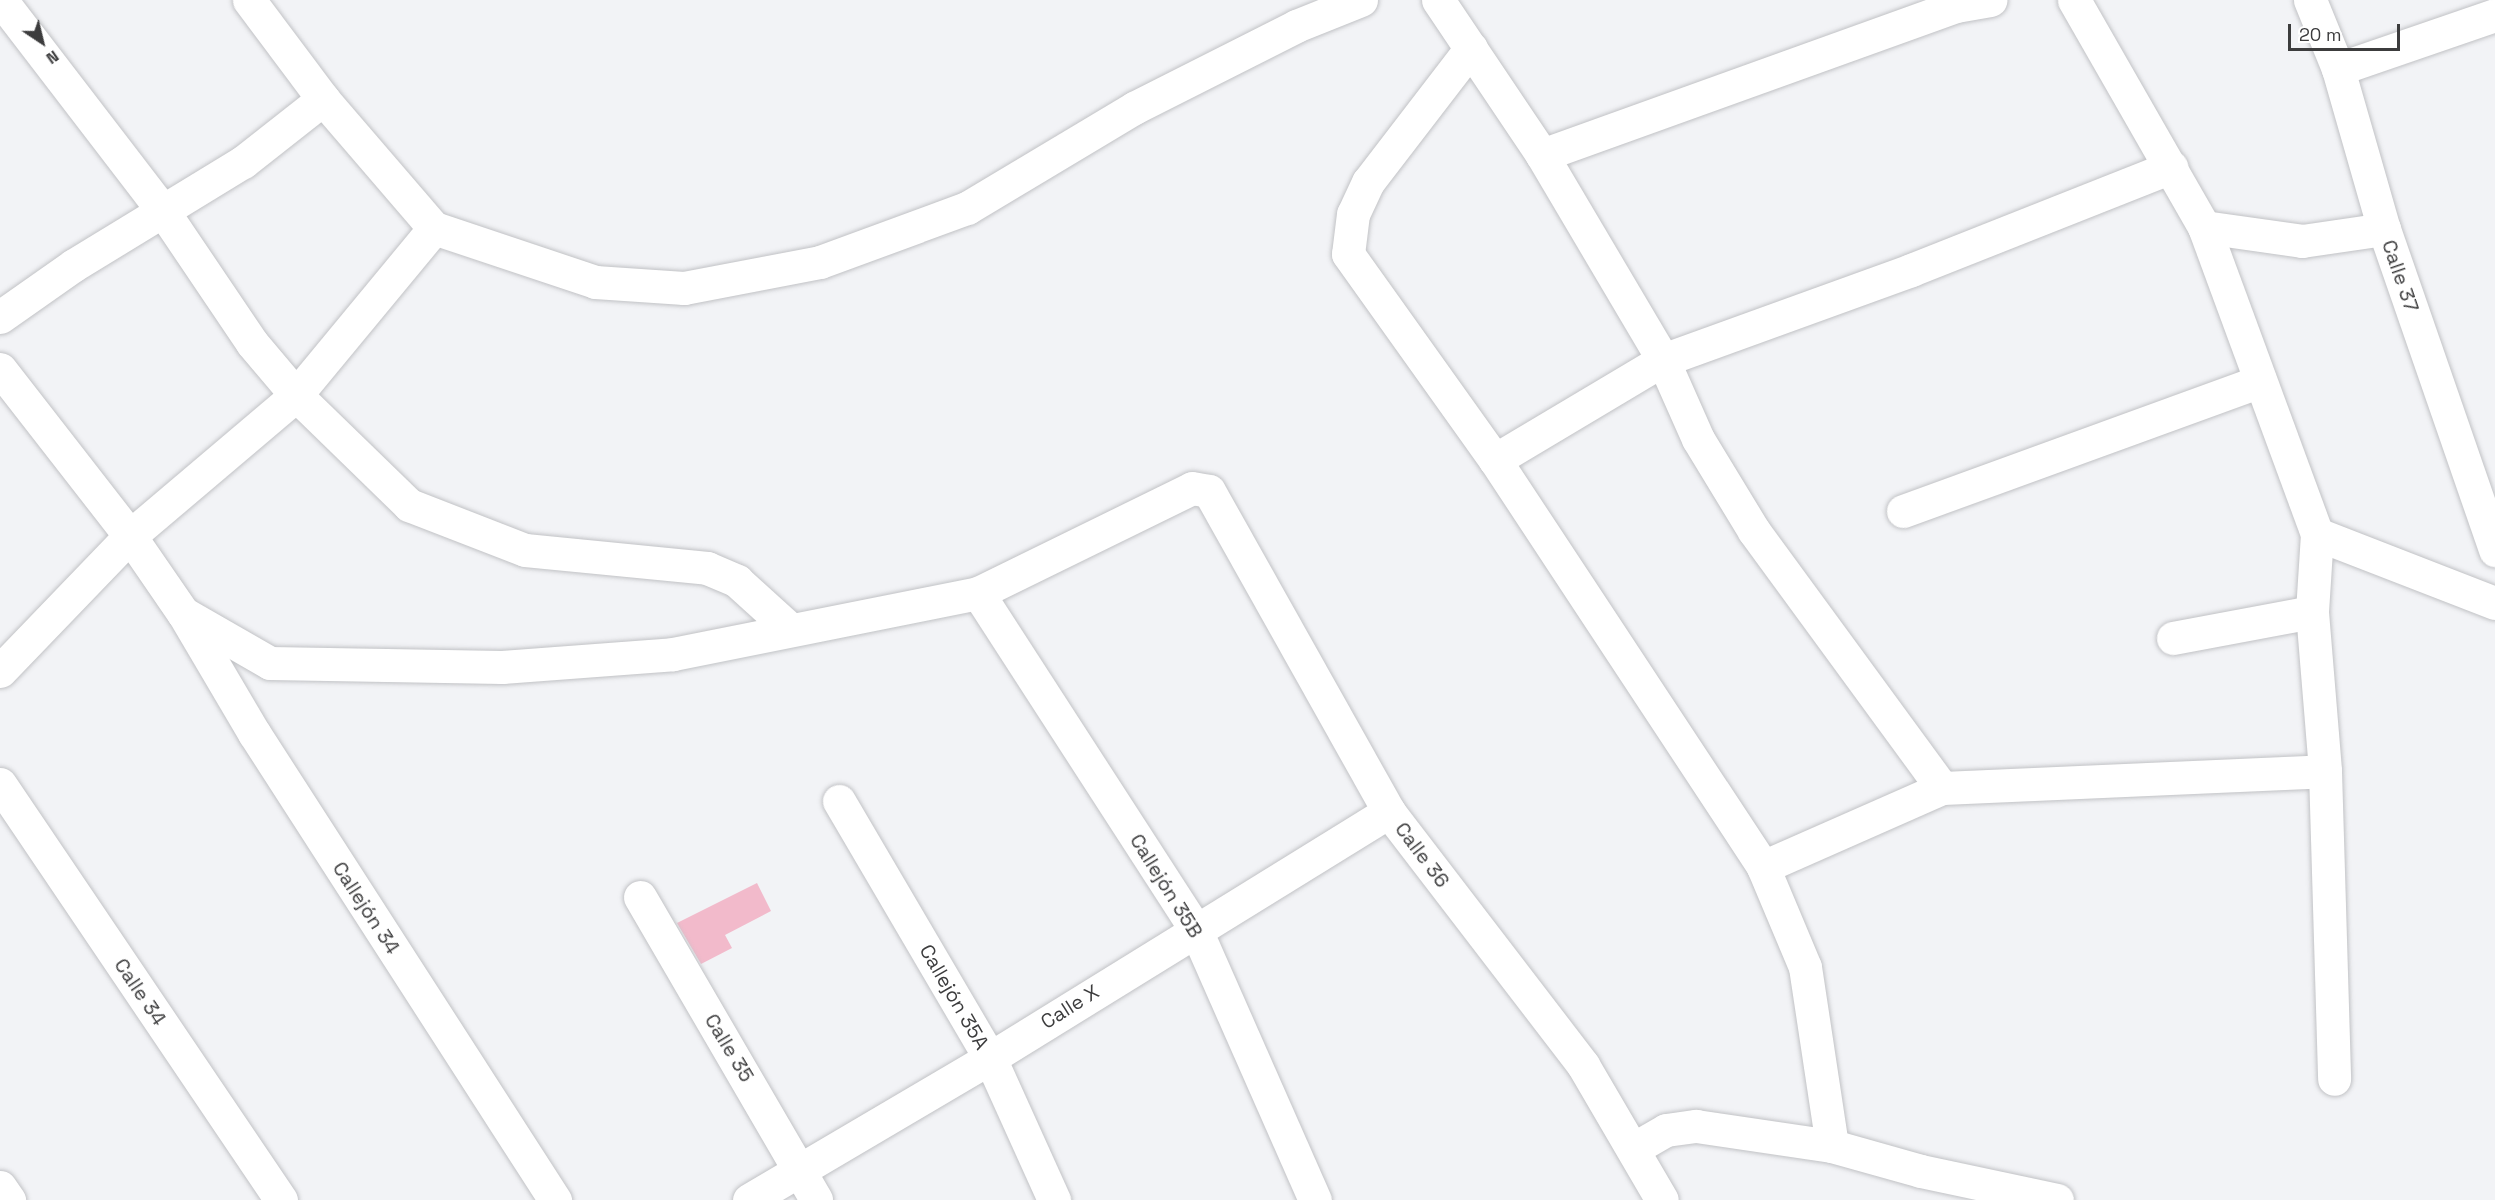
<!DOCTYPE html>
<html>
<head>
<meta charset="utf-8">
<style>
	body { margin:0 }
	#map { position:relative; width:2495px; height:1200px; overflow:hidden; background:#f2f3f6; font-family:"Space Grotesk",sans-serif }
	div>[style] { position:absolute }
	.building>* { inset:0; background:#f2bacb }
	.roads { filter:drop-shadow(0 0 2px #c1c2c5) drop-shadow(0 0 2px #c1c2c5) }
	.minor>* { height:33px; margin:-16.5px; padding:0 16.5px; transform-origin:16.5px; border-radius:16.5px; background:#fff }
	span { translate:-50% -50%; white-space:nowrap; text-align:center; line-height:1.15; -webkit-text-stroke:4.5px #fff; paint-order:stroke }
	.street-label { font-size:20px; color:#3c3c3d }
	.north { position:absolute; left:12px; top:12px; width:60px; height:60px; -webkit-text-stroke:4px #fff; paint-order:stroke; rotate:145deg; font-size:16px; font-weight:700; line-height:24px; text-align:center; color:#3c3c3d }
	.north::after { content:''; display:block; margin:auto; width:21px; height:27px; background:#3c3c3d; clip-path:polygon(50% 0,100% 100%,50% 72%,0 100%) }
	.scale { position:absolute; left:2288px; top:24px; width:112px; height:27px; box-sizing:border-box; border:3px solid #3c3c3d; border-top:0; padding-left:8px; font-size:18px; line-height:21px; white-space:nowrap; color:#3c3c3d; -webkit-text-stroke:4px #fff; paint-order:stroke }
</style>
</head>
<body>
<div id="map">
	<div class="building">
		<i style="clip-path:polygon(757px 883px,771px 911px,725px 935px,732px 948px,701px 964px,677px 923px)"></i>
	</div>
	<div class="roads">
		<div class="minor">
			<i style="left:1px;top:0;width:266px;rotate:52.5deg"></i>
			<i style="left:163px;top:211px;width:159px;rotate:56deg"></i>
			<i style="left:252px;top:343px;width:68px;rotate:49.8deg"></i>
			<i style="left:296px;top:395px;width:158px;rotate:44.2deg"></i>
			<i style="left:409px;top:505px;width:124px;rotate:21.2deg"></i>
			<i style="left:525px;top:550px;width:183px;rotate:5.6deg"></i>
			<i style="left:707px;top:568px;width:33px;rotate:23deg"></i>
			<i style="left:737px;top:581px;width:72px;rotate:42.2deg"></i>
			<i style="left:249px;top:0;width:124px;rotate:53.2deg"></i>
			<i style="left:323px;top:99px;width:170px;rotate:49.3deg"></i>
			<i style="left:434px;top:228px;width:170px;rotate:18.5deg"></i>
			<i style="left:595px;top:282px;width:89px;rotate:3.9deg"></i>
			<i style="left:684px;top:288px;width:138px;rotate:-10.8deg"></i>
			<i style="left:820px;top:262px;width:157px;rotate:-20.2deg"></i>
			<i style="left:967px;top:208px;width:195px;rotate:-30.9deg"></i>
			<i style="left:1134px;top:108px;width:182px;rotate:-26.8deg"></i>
			<i style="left:1296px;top:26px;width:70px;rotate:-21.8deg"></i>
			<i style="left:1438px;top:0;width:187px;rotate:56.1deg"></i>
			<i style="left:1542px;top:155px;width:238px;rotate:59.4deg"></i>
			<i style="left:1663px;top:360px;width:86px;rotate:66.1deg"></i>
			<i style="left:1698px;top:439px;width:108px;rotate:58.7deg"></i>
			<i style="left:1754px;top:531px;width:318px;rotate:53.8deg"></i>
			<i style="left:2074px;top:0;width:262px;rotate:60.2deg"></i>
			<i style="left:2204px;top:227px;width:99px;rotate:8.1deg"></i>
			<i style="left:2302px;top:241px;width:83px;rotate:-8.3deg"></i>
			<i style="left:2310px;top:0;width:74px;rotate:67.9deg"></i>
			<i style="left:2338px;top:69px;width:166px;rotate:74deg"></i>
			<i style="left:2384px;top:229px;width:340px;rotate:70.9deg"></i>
			<i style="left:1471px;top:48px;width:169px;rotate:127.5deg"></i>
			<i style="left:1368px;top:182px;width:35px;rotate:115deg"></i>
			<i style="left:1353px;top:214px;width:40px;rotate:97.1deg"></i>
			<i style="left:1348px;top:254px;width:253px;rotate:54.5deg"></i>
			<i style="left:1495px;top:460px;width:487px;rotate:56.6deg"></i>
			<i style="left:1763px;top:867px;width:108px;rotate:67.2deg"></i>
			<i style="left:1805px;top:967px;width:181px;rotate:81.4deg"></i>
			<i style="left:2338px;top:69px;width:166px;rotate:-19deg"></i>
			<i style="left:1542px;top:155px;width:440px;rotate:-19.8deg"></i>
			<i style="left:1956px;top:6px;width:35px;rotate:-10deg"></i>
			<i style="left:2204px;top:227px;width:327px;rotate:69.8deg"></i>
			<i style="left:2317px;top:534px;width:191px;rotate:21.2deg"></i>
			<i style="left:0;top:317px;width:90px;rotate:-35.1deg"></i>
			<i style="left:74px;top:265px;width:198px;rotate:-31.4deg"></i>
			<i style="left:243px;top:162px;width:102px;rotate:-38.2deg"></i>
			<i style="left:0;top:369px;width:212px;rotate:52.1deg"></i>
			<i style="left:130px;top:536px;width:93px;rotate:55.5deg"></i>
			<i style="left:183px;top:613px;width:100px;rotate:29.9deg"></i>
			<i style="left:270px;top:663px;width:232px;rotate:1deg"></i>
			<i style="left:502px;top:667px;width:171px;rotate:-4.3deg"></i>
			<i style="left:673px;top:654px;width:311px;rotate:-11.3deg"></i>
			<i style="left:978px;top:593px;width:238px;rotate:-26.1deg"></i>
			<i style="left:1192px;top:488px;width:17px;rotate:10deg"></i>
			<i style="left:1209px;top:491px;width:368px;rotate:60.7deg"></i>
			<i style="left:1389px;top:812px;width:319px;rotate:52.5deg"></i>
			<i style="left:1583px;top:1065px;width:156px;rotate:59.7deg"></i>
			<i style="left:1495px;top:460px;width:196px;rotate:-30.8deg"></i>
			<i style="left:1663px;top:360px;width:264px;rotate:-19.9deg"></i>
			<i style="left:1911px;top:270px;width:280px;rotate:-21.6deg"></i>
			<i style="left:1903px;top:511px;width:380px;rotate:-20deg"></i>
			<i style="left:2317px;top:534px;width:78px;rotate:93.7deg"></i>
			<i style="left:2312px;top:612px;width:160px;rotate:85.3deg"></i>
			<i style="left:2325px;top:771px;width:308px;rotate:88.3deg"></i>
			<i style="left:978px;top:593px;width:399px;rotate:57.1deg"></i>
			<i style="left:1195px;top:928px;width:297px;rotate:66.2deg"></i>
			<i style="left:185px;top:616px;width:136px;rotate:59.5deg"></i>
			<i style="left:254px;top:733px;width:556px;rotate:57.2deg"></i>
			<i style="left:2173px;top:638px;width:141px;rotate:-10.6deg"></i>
			<i style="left:0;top:671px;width:187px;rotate:-46.1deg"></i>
			<i style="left:130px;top:536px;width:218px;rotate:-40.3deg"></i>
			<i style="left:296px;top:395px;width:217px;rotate:-50.4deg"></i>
			<i style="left:0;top:784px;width:502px;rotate:55.96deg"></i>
			<i style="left:839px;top:801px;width:298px;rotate:59.6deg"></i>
			<i style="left:990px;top:1058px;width:156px;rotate:65.7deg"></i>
			<i style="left:1763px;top:867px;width:196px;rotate:-23.8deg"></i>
			<i style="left:1942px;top:788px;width:383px;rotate:-2.5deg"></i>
			<i style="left:640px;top:897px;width:350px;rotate:59.8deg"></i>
			<i style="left:1633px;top:1149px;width:38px;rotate:-30deg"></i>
			<i style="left:1666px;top:1130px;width:30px;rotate:-8deg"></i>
			<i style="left:1696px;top:1126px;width:137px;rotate:8.4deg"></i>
			<i style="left:1832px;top:1146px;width:92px;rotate:15.7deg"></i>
			<i style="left:1921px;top:1171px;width:139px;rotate:12deg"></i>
			<i style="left:0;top:1187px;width:16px;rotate:55deg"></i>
			<i style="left:749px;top:1200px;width:280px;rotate:-30.5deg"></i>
			<i style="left:990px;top:1058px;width:469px;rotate:-31.7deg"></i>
		</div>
	</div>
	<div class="street-label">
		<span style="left:2400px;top:276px;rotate:71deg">Calle 37</span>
		<span style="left:1422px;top:855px;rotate:53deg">Calle 36</span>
		<span style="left:1166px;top:886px;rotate:58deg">Callejón 35B</span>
		<span style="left:366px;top:908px;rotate:57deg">Callejón 34</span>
		<span style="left:140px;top:992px;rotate:56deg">Calle 34</span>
		<span style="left:954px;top:997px;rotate:60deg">Callejón 35A</span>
		<span style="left:1070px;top:1007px;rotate:-32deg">Calle X</span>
		<span style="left:729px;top:1048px;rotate:59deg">Calle 35</span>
	</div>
	<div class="north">N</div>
	<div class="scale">20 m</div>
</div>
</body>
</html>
